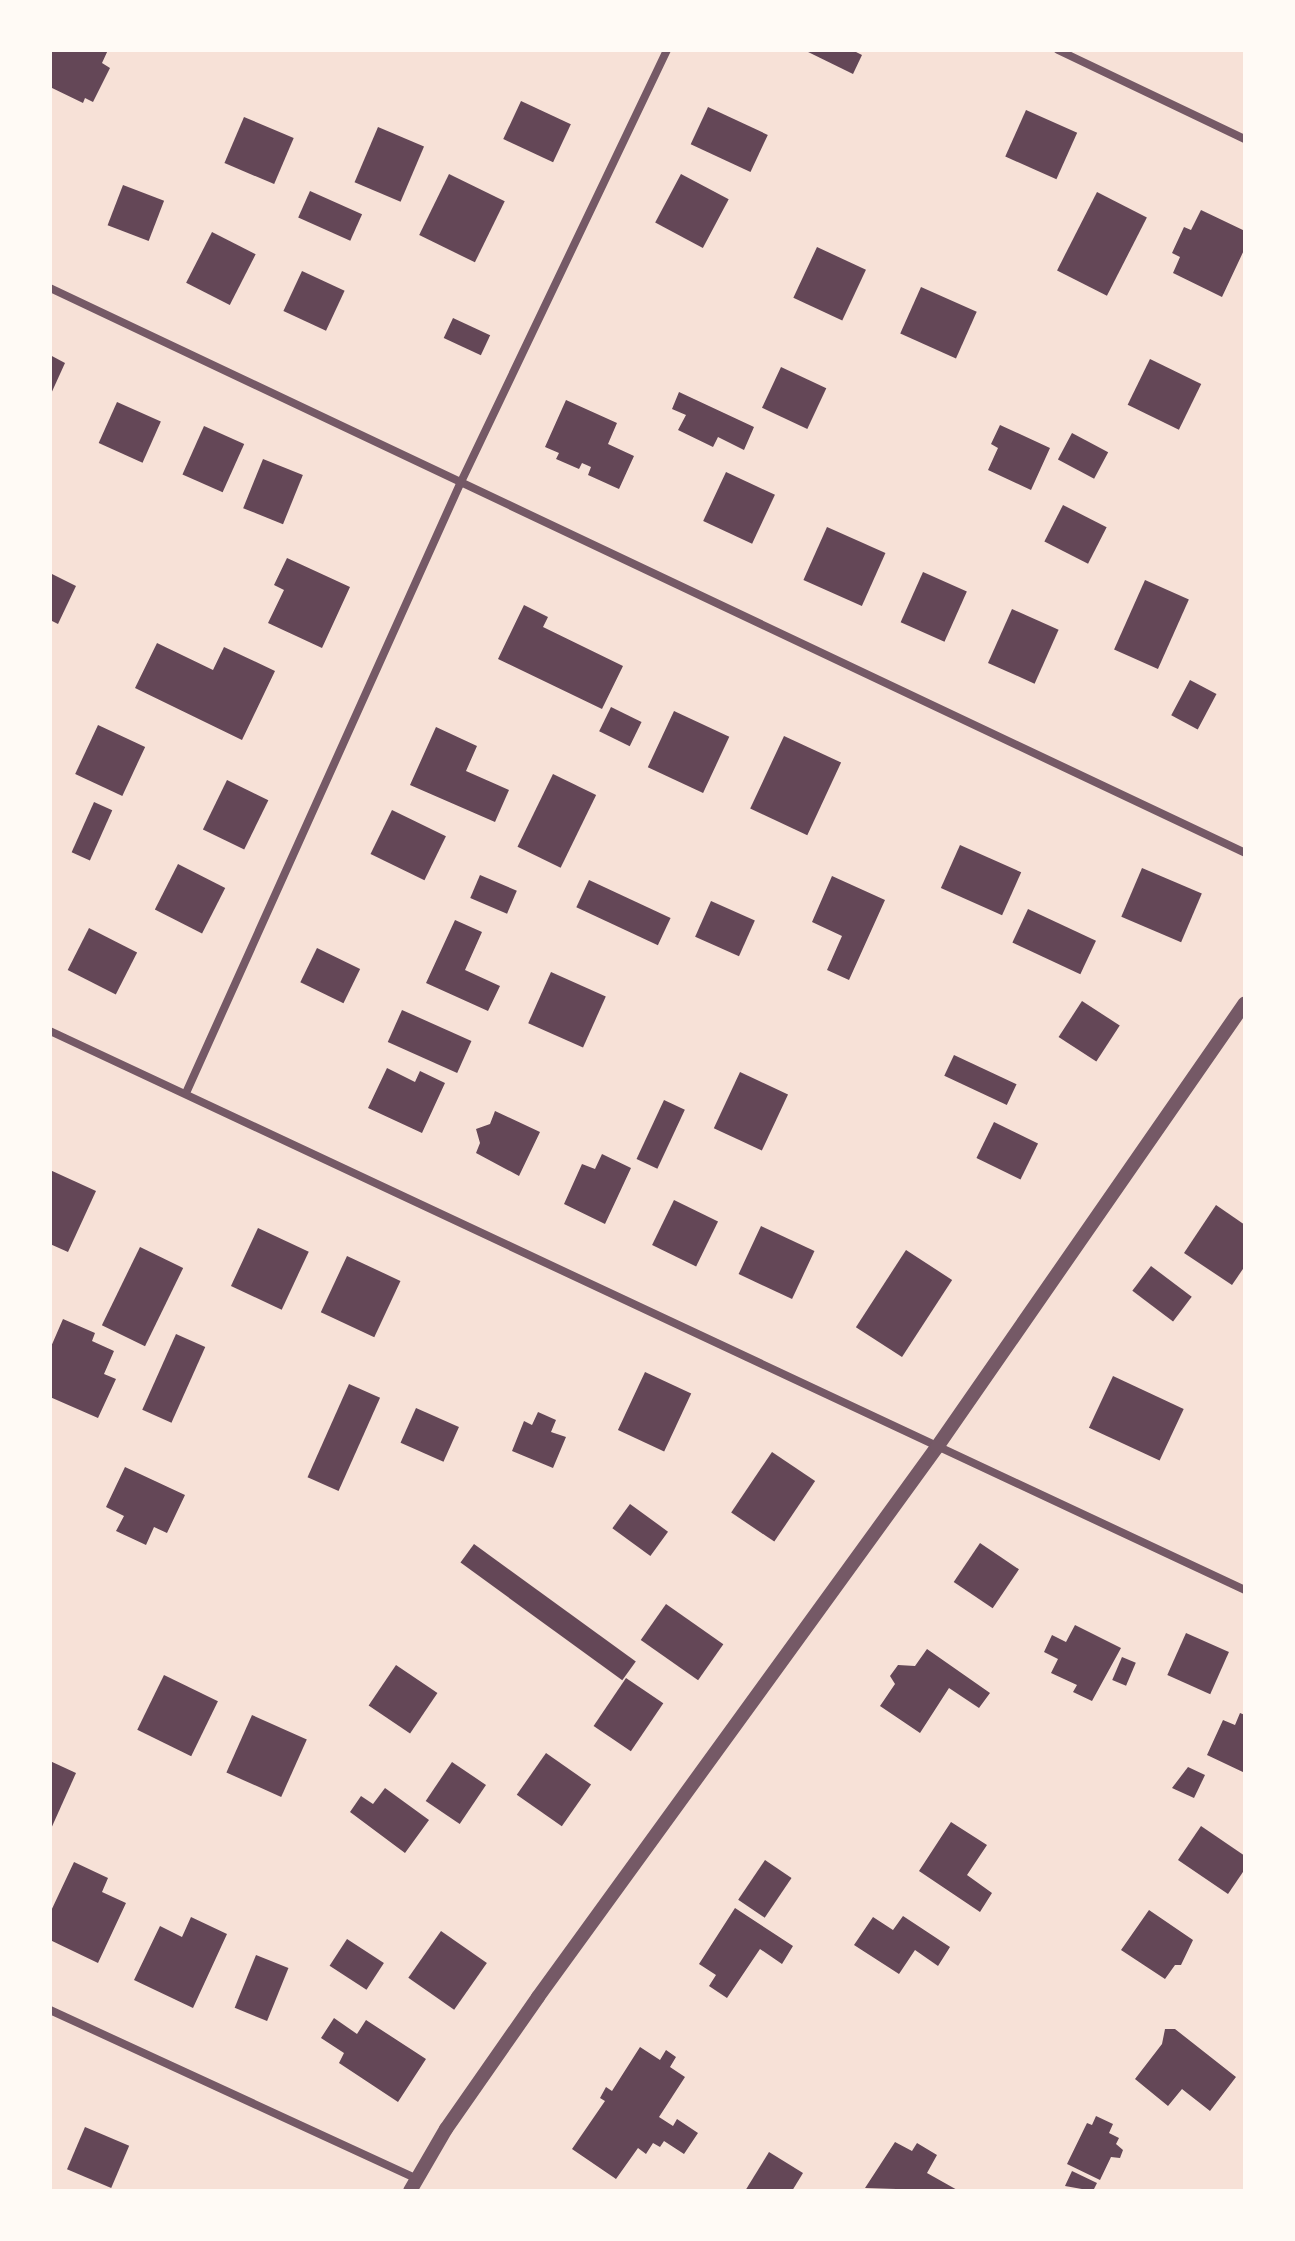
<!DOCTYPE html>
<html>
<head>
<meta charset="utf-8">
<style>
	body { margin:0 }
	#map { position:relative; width:1295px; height:2241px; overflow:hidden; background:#f7e1d7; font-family:Inter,sans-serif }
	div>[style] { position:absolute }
	.building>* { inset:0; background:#644757; transform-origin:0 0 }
	.minor>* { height:8px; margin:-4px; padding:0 4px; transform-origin:4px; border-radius:4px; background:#755966 }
	.tertiary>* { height:14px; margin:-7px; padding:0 7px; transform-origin:7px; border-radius:7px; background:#755966 }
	span { translate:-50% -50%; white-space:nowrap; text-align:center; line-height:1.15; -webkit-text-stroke:8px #fffaf5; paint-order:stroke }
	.frame { position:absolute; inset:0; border:52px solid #fffaf5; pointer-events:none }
</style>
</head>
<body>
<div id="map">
	<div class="building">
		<i style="clip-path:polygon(50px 50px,108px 50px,102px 63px,110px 68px,93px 102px,85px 98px,83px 103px,50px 87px)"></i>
		<i style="clip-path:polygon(804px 50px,852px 50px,862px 55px,853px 74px)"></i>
		<i style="left:521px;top:101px;width:55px;height:42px;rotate:25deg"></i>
		<i style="left:708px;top:107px;width:66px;height:41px;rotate:25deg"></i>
		<i style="left:1026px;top:110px;width:56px;height:51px;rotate:24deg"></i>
		<i style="left:244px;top:117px;width:54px;height:50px;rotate:23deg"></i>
		<i style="left:378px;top:127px;width:50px;height:60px;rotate:23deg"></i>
		<i style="left:449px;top:174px;width:62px;height:68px;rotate:26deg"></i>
		<i style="left:681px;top:174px;width:54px;height:55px;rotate:28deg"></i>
		<i style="left:123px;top:185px;width:44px;height:43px;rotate:21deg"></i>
		<i style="left:310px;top:191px;width:57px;height:29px;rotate:24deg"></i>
		<i style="left:1097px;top:192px;width:56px;height:88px;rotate:27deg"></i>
		<i style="clip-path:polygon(1201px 210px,1245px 231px,1245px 248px,1222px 297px,1173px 273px,1180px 257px,1172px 253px,1184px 227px,1191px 230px)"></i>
		<i style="left:212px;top:232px;width:49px;height:57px;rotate:27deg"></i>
		<i style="left:817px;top:247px;width:54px;height:56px;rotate:25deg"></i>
		<i style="left:302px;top:271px;width:47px;height:44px;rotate:25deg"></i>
		<i style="left:921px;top:287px;width:61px;height:51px;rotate:24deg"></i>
		<i style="left:453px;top:318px;width:41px;height:22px;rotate:25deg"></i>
		<i style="clip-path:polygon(50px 355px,65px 363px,50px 396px)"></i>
		<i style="left:1150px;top:359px;width:57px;height:51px;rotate:26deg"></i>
		<i style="left:781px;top:367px;width:50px;height:45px;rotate:25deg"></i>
		<i style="clip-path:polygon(679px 392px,754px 427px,744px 450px,718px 437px,713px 447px,678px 430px,686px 415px,672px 409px)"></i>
		<i style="clip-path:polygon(566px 400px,617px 423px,608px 444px,634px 456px,619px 489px,588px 475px,591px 467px,582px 463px,579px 469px,556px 459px,559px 453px,545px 447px)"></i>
		<i style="left:117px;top:402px;width:48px;height:45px;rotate:24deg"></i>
		<i style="clip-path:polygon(1000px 425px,1050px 448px,1031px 490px,988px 470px,998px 448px,991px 444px)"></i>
		<i style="left:204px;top:426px;width:44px;height:53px;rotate:24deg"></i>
		<i style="left:1072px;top:433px;width:41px;height:30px;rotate:28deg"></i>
		<i style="left:263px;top:459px;width:43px;height:53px;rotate:22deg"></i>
		<i style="left:726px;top:472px;width:54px;height:54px;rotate:25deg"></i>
		<i style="left:1063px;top:505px;width:49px;height:41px;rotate:27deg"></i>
		<i style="left:827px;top:527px;width:64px;height:58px;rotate:24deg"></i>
		<i style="clip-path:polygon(287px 558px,350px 587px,322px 648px,268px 623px,284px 590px,274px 585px)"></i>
		<i style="left:923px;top:572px;width:48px;height:55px;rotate:24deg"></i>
		<i style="clip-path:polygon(50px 573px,76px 586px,58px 624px,50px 620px)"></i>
		<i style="left:1145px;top:580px;width:48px;height:76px;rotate:24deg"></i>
		<i style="clip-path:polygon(524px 605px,548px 617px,543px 627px,623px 666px,602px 709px,498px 659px)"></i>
		<i style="left:1012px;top:609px;width:51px;height:59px;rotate:24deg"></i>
		<i style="clip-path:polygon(157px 643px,213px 670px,224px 647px,275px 671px,242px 740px,135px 688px)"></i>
		<i style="left:1190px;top:680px;width:30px;height:40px;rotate:28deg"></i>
		<i style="left:611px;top:707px;width:34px;height:27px;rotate:26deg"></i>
		<i style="left:674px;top:711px;width:61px;height:62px;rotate:25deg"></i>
		<i style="left:98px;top:725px;width:52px;height:54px;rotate:25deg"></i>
		<i style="clip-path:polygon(436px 727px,477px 746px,466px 771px,509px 790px,495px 822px,410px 785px)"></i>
		<i style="left:784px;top:736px;width:63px;height:80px;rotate:25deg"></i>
		<i style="left:553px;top:774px;width:48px;height:81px;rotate:26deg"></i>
		<i style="left:227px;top:780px;width:46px;height:55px;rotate:26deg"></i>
		<i style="left:94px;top:802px;width:20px;height:55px;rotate:24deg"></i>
		<i style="left:392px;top:810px;width:60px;height:49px;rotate:26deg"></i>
		<i style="left:960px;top:845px;width:67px;height:47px;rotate:24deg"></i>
		<i style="left:178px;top:864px;width:53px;height:51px;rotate:27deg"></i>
		<i style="left:1142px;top:868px;width:65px;height:53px;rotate:23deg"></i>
		<i style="left:480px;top:875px;width:40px;height:25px;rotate:23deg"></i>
		<i style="clip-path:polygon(832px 876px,885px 900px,849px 980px,827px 970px,842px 936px,812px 922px)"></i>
		<i style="left:589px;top:880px;width:90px;height:30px;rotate:25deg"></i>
		<i style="left:711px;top:901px;width:48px;height:39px;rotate:24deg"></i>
		<i style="left:1028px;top:909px;width:75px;height:37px;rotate:25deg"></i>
		<i style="clip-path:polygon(455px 920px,482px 932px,465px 970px,500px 986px,488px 1011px,426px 983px)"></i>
		<i style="left:89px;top:928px;width:54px;height:47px;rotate:27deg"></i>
		<i style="left:317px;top:948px;width:48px;height:38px;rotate:26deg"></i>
		<i style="left:551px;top:972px;width:60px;height:56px;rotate:24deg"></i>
		<i style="left:1082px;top:1001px;width:45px;height:43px;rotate:33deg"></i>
		<i style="left:402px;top:1010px;width:76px;height:35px;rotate:24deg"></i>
		<i style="left:954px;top:1055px;width:69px;height:23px;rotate:25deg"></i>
		<i style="clip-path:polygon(387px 1068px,415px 1082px,420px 1071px,445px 1083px,422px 1133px,368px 1108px)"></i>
		<i style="left:740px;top:1072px;width:53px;height:62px;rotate:25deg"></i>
		<i style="left:664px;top:1100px;width:23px;height:65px;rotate:25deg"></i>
		<i style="clip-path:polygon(495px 1111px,540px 1132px,519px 1176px,476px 1153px,480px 1143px,476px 1129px,490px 1124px)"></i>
		<i style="left:994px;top:1122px;width:49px;height:40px;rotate:26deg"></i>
		<i style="clip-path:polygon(602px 1154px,631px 1168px,605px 1224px,564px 1204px,582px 1164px,595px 1169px)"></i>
		<i style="clip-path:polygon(50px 1170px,96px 1191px,68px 1252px,50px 1244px)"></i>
		<i style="left:674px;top:1200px;width:49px;height:50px;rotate:26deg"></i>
		<i style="clip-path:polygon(1216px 1205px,1245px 1225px,1245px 1266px,1232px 1285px,1184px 1253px)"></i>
		<i style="left:761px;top:1226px;width:59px;height:53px;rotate:25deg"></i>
		<i style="left:258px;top:1228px;width:56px;height:64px;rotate:25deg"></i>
		<i style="left:140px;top:1247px;width:48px;height:87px;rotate:26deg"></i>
		<i style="left:906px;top:1250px;width:55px;height:92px;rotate:33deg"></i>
		<i style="left:347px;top:1256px;width:59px;height:62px;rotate:25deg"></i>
		<i style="left:1151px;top:1266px;width:51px;height:31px;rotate:37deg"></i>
		<i style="clip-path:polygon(63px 1319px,95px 1333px,92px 1341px,114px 1351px,104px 1374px,116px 1379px,98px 1418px,50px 1397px,50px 1349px)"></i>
		<i style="left:176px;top:1334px;width:32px;height:83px;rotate:24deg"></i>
		<i style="left:645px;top:1372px;width:51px;height:64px;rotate:25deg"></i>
		<i style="left:1113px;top:1376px;width:78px;height:57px;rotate:25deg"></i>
		<i style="left:349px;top:1384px;width:34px;height:102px;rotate:24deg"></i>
		<i style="left:416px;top:1408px;width:47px;height:38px;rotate:24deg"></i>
		<i style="clip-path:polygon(538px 1412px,556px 1420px,551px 1432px,566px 1437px,553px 1468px,512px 1451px,524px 1421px,532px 1425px)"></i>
		<i style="left:772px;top:1452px;width:52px;height:73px;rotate:34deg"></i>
		<i style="clip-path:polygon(125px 1467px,185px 1495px,167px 1533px,154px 1527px,146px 1545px,116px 1531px,124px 1516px,106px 1507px)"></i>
		<i style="left:630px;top:1504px;width:47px;height:30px;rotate:36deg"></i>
		<i style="left:980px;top:1543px;width:47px;height:47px;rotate:34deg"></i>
		<i style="left:474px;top:1544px;width:200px;height:23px;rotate:36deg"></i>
		<i style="left:666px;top:1604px;width:70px;height:44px;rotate:35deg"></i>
		<i style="clip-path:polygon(1075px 1625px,1121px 1648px,1092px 1701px,1073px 1692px,1077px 1685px,1051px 1673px,1058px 1659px,1044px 1652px,1052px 1635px,1066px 1642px)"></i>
		<i style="left:1186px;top:1633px;width:47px;height:46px;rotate:24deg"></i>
		<i style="clip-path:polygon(927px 1649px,990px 1693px,979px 1708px,949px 1688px,920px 1733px,880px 1706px,895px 1684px,890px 1676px,898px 1665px,915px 1666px)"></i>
		<i style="left:1122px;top:1657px;width:15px;height:25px;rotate:23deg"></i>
		<i style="left:396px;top:1665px;width:50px;height:49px;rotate:34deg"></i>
		<i style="left:164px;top:1675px;width:60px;height:61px;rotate:26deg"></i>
		<i style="left:626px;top:1678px;width:45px;height:58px;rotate:34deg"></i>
		<i style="clip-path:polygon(1240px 1713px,1245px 1715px,1245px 1773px,1207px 1755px,1223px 1720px,1235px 1725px)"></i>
		<i style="left:252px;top:1715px;width:60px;height:63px;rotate:24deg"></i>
		<i style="left:546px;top:1753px;width:55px;height:51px;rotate:35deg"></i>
		<i style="clip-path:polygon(50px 1761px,76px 1773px,50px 1831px)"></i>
		<i style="left:452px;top:1762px;width:41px;height:47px;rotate:34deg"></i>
		<i style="clip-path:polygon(1188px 1767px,1205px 1775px,1194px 1798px,1172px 1788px)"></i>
		<i style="clip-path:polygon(385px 1788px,429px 1820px,405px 1853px,350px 1812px,361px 1796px,373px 1804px)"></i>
		<i style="clip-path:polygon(951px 1822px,987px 1845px,967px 1875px,992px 1893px,980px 1912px,919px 1871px)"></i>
		<i style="clip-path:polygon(1201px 1826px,1245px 1856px,1245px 1869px,1228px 1894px,1178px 1860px)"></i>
		<i style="left:765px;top:1860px;width:32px;height:48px;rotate:34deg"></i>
		<i style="clip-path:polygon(74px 1862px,108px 1878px,102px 1892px,126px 1903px,98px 1963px,50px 1940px,50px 1913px)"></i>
		<i style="clip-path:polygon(735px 1908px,793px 1946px,782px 1964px,760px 1949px,727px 1998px,709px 1986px,716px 1975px,699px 1964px)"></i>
		<i style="clip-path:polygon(1149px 1910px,1193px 1940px,1181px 1965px,1175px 1965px,1165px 1979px,1121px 1950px)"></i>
		<i style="clip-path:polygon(903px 1916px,950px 1947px,938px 1966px,915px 1950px,899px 1974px,854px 1945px,873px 1917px,893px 1930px)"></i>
		<i style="clip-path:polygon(191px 1917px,227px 1934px,193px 2008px,134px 1980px,160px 1926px,182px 1937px)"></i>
		<i style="left:441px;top:1931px;width:56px;height:57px;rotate:35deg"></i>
		<i style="left:347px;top:1939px;width:44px;height:32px;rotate:33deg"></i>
		<i style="left:256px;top:1955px;width:35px;height:57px;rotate:22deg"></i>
		<i style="clip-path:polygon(334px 2018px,357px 2034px,366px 2020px,426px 2059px,398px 2102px,339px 2063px,344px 2053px,321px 2038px)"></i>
		<i style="clip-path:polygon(1165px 2029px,1175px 2029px,1236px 2077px,1210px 2111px,1182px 2089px,1168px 2106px,1135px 2079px,1162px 2044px)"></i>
		<i style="clip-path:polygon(640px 2047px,660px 2060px,666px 2050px,676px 2057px,670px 2067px,685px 2077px,659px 2117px,673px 2126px,677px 2119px,698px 2133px,684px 2154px,664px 2141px,660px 2147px,653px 2143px,646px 2154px,638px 2148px,616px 2179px,572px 2149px,605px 2101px,600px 2098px,606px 2087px,612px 2091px)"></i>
		<i style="clip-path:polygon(1096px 2116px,1113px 2124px,1109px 2133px,1119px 2138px,1116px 2144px,1123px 2150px,1120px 2158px,1111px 2157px,1100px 2180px,1067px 2164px,1087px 2123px,1092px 2125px)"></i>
		<i style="left:85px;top:2127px;width:48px;height:46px;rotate:23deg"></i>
		<i style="clip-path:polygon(895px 2142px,912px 2151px,917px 2143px,937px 2155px,927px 2173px,959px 2191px,865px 2188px)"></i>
		<i style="clip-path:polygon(769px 2152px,803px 2173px,792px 2191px,745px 2191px)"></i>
		<i style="clip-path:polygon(1072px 2171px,1097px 2183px,1093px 2191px,1065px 2186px)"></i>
	</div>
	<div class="minor">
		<i style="left:1058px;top:50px;width:207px;rotate:25.5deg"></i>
		<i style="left:50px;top:288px;width:1322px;rotate:25.3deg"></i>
		<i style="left:50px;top:1031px;width:1319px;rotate:25.07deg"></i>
		<i style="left:186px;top:1093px;width:668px;rotate:-65.78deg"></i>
		<i style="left:460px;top:484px;width:481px;rotate:-64.5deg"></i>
		<i style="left:50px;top:2010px;width:404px;rotate:24.7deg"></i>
	</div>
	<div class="tertiary">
		<i style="left:410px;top:2191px;width:72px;rotate:-59.9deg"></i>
		<i style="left:446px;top:2129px;width:161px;rotate:-55.1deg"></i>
		<i style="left:538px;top:1997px;width:679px;rotate:-54.04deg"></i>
		<i style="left:937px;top:1447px;width:540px;rotate:-55.25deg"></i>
	</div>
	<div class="frame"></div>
</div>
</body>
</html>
